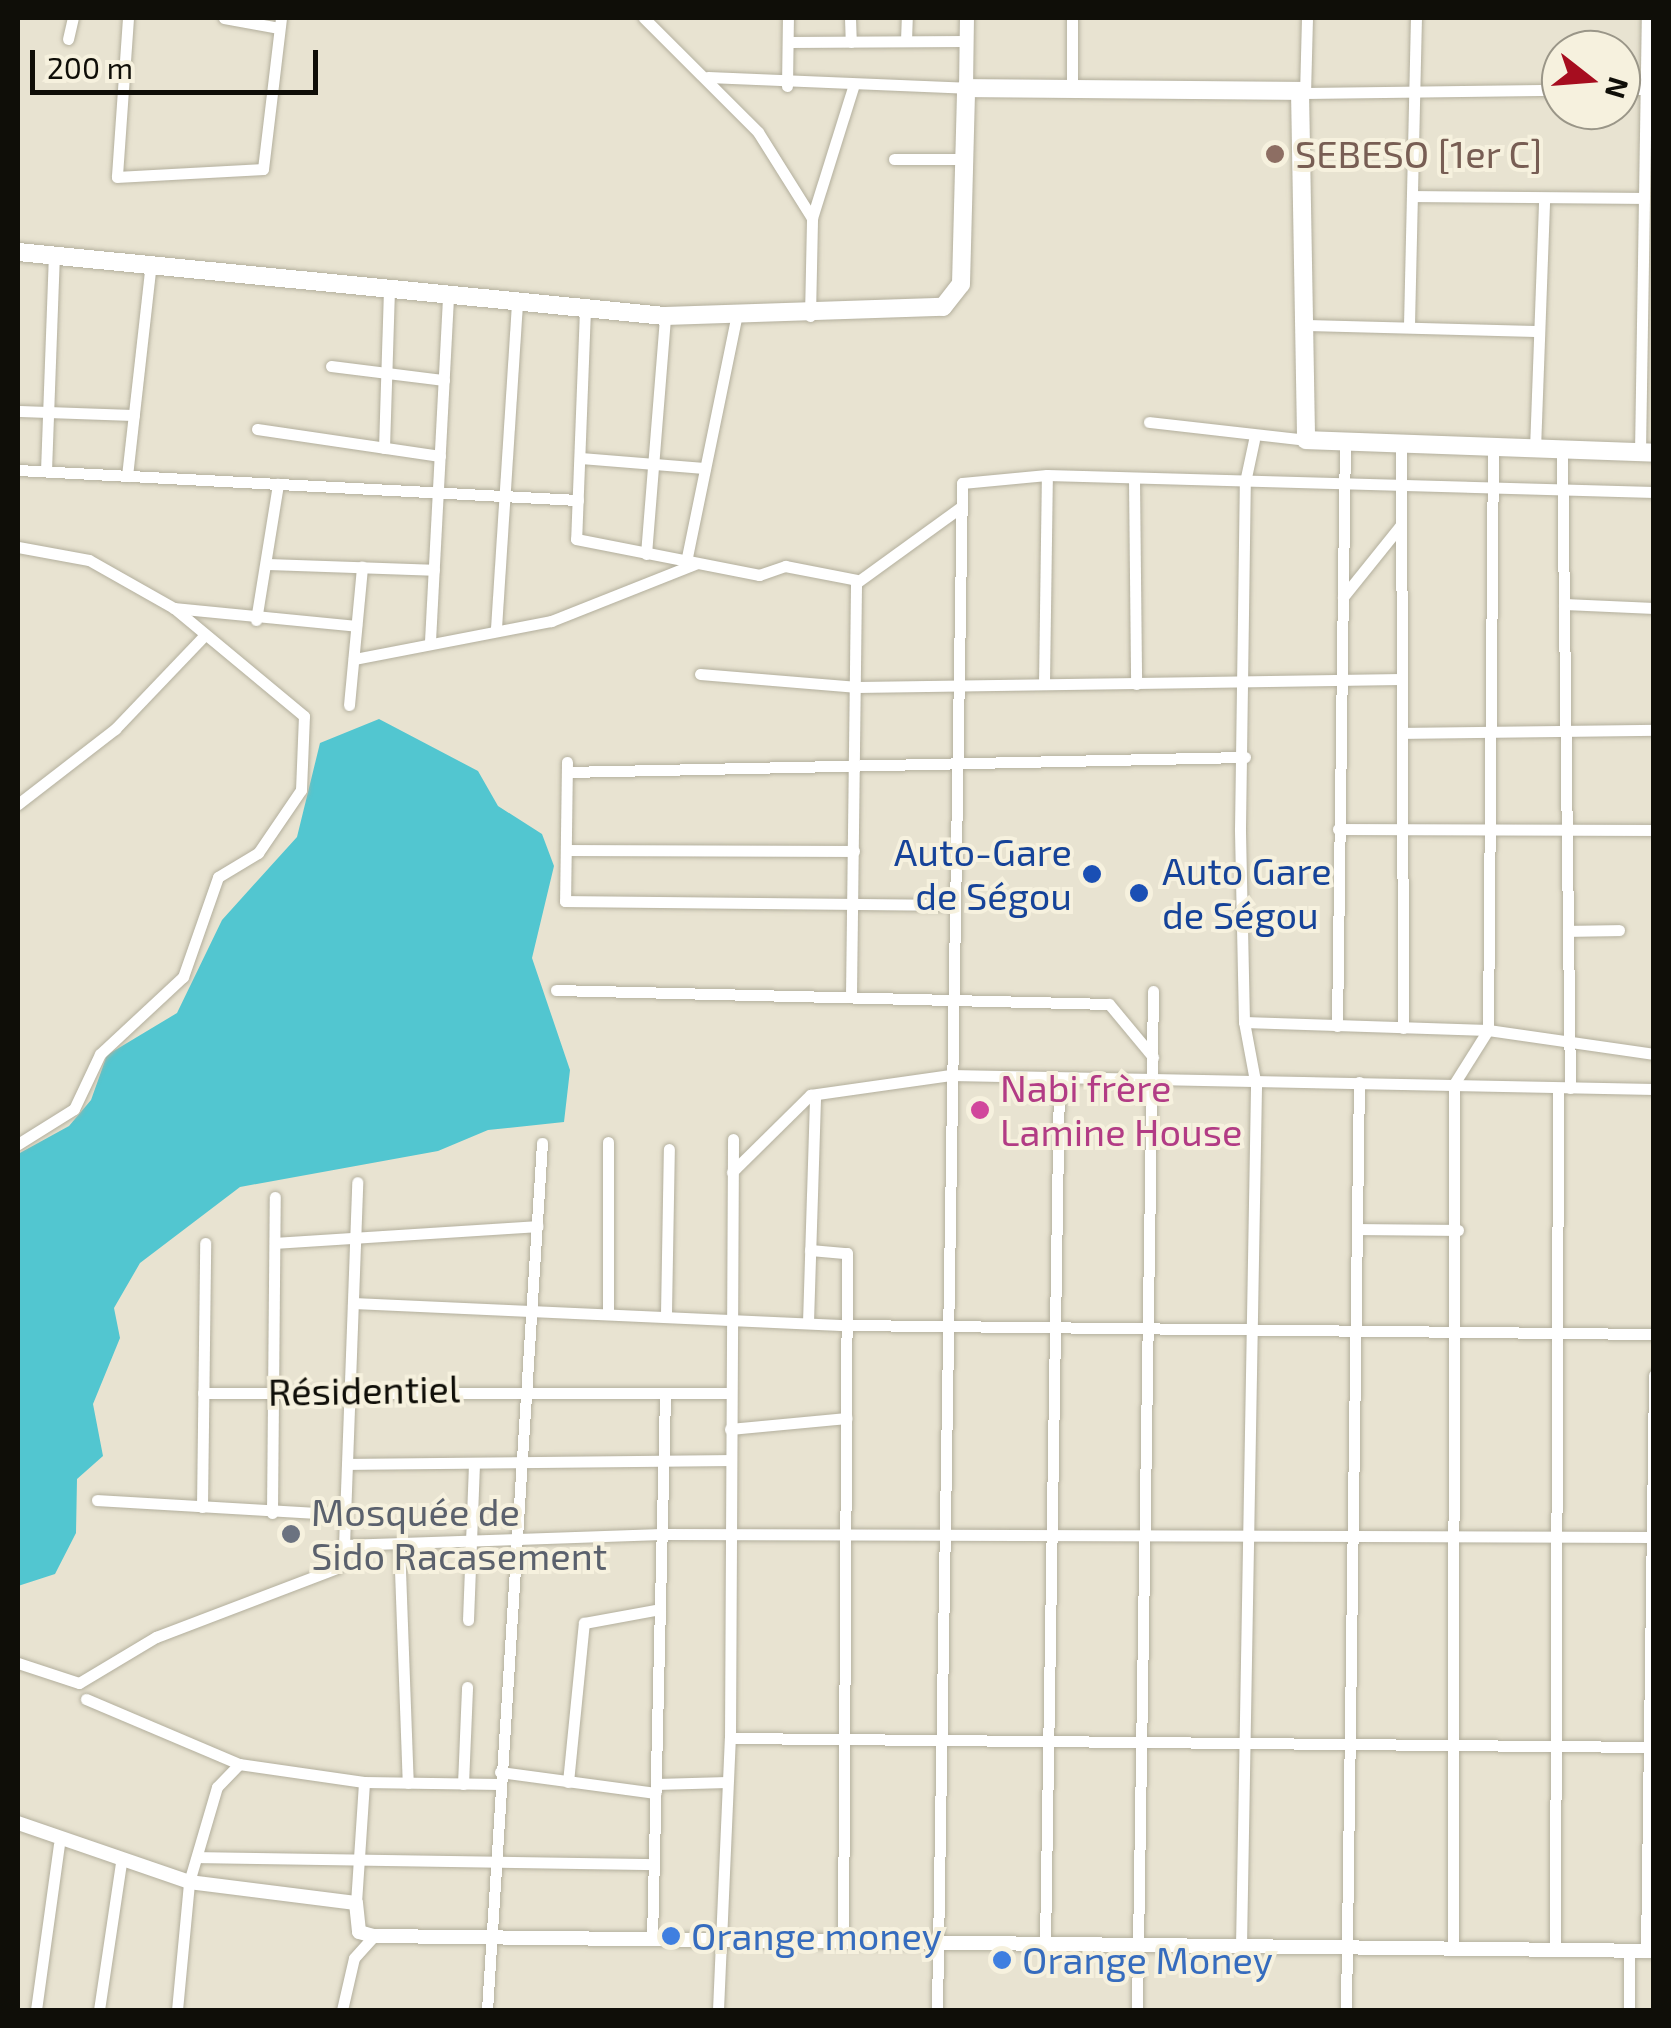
<!DOCTYPE html>
<html>
<head>
<meta charset="utf-8">
<style>
	body { margin:0 }
	#map { position:relative; width:1671px; height:2028px; overflow:hidden; background:#e8e3d1; font-family:"Exo 2",sans-serif }
	div>[style] { position:absolute }
	.water>* { inset:0; background:#52c6d0 }
	.roads { filter:drop-shadow(0 0 2px #b3af9d) drop-shadow(0 0 2px #b3af9d) }
	.minor>* { height:11px; margin:-5.5px; padding:0 5.5px; transform-origin:5.5px; border-radius:5.5px; background:#fff }
	.tertiary>* { height:14px; margin:-7px; padding:0 7px; transform-origin:7px; border-radius:7px; background:#fff }
	.secondary>* { height:18px; margin:-9px; padding:0 9px; transform-origin:9px; border-radius:9px; background:#fff }
	.dots>* { width:28px; height:28px; translate:-50% -50%; box-sizing:border-box; border:5px solid #f6f1de; border-radius:50% }
	span { translate:-50% -50%; white-space:nowrap; text-align:center; line-height:1.15; -webkit-text-stroke:8px #f6f1de; paint-order:stroke }
	.education-label { font-size:38px; color:#785e54 }
	.left { translate:0 -50%; text-align:left }
	.transit-label { font-size:38px; color:#164399 }
	.right { translate:-100% -50%; text-align:right }
	.hotel-label { font-size:38px; color:#b23c85 }
	.street-label { font-size:38px; color:#0f0e08 }
	.worship-label { font-size:38px; color:#5b616d }
	.shop-label { font-size:38px; color:#366cbe }
	.frame { position:absolute; inset:0; border:20px solid #0f0e08; pointer-events:none }
	.north { position:absolute; left:1541px; top:30px; width:100px; height:100px; box-sizing:border-box; background:#f6f1de; border:2px solid #9a9688; border-radius:50%; rotate:107deg; font-size:28px; font-weight:700; line-height:40px; text-align:center; color:#0f0e08 }
	.north::after { content:''; display:block; margin:auto; width:35px; height:45px; background:#a60d1f; clip-path:polygon(50% 0,100% 100%,50% 72%,0 100%) }
	.scale { position:absolute; left:30px; top:50px; width:288px; height:45px; box-sizing:border-box; border:5px solid #0f0e08; border-top:0; padding-left:12px; font-size:30px; line-height:35px; white-space:nowrap; color:#0f0e08; -webkit-text-stroke:8px #f6f1de; paint-order:stroke }
</style>
</head>
<body>
<div id="map">
	<div class="water">
		<i style="clip-path:polygon(379px 719px,478px 771px,498px 806px,542px 834px,554px 866px,532px 958px,570px 1070px,564px 1122px,488px 1130px,438px 1151px,240px 1187px,140px 1263px,114px 1308px,120px 1338px,93px 1404px,103px 1456px,77px 1479px,76px 1533px,55px 1574px,18px 1586px,18px 1154px,69px 1126px,91px 1100px,107px 1055px,177px 1013px,222px 920px,297px 837px,320px 743px)"></i>
	</div>
	<div class="roads">
		<div class="minor">
			<i style="left:128px;top:18px;width:159px;rotate:94deg"></i>
			<i style="left:117px;top:177px;width:146px;rotate:-3.1deg"></i>
			<i style="left:263px;top:169px;width:152px;rotate:-83.2deg"></i>
			<i style="left:224px;top:18px;width:56px;rotate:10.3deg"></i>
			<i style="left:644px;top:18px;width:161px;rotate:45deg"></i>
			<i style="left:758px;top:132px;width:102px;rotate:57.9deg"></i>
			<i style="left:850px;top:18px;width:24px;rotate:88deg"></i>
			<i style="left:1307px;top:18px;width:75px;rotate:91.5deg"></i>
			<i style="left:1305px;top:93px;width:256px;rotate:-0.7deg"></i>
			<i style="left:68px;top:39px;width:22px;rotate:-77deg"></i>
			<i style="left:906px;top:41px;width:23px;rotate:-88deg"></i>
			<i style="left:788px;top:42px;width:179px;rotate:-0.3deg"></i>
			<i style="left:708px;top:77px;width:258px;rotate:2.4deg"></i>
			<i style="left:787px;top:86px;width:68px;rotate:-89.2deg"></i>
			<i style="left:1072px;top:88px;width:70px;rotate:-90deg"></i>
			<i style="left:1621px;top:89px;width:33px"></i>
			<i style="left:894px;top:159px;width:67px"></i>
			<i style="left:1412px;top:196px;width:232px;rotate:0.5deg"></i>
			<i style="left:585px;top:309px;width:230px;rotate:92.2deg"></i>
			<i style="left:576px;top:539px;width:187px;rotate:11.1deg"></i>
			<i style="left:759px;top:575px;width:28px;rotate:-19deg"></i>
			<i style="left:785px;top:566px;width:73px;rotate:11deg"></i>
			<i style="left:810px;top:316px;width:98px;rotate:-88.8deg"></i>
			<i style="left:812px;top:218px;width:137px;rotate:-72.6deg"></i>
			<i style="left:1303px;top:325px;width:236px;rotate:1.5deg"></i>
			<i style="left:1409px;top:325px;width:307px;rotate:-88.7deg"></i>
			<i style="left:331px;top:366px;width:114px;rotate:7.1deg"></i>
			<i style="left:18px;top:411px;width:116px;rotate:2deg"></i>
			<i style="left:1149px;top:422px;width:158px;rotate:6.5deg"></i>
			<i style="left:257px;top:429px;width:185px;rotate:8.4deg"></i>
			<i style="left:1401px;top:443px;width:585px;rotate:89.8deg"></i>
			<i style="left:384px;top:448px;width:160px;rotate:-88.2deg"></i>
			<i style="left:1535px;top:449px;width:250px;rotate:-87.9deg"></i>
			<i style="left:1562px;top:451px;width:637px;rotate:89.28deg"></i>
			<i style="left:1640px;top:452px;width:434px;rotate:-89.1deg"></i>
			<i style="left:580px;top:458px;width:125px;rotate:4.6deg"></i>
			<i style="left:18px;top:470px;width:561px;rotate:3.07deg"></i>
			<i style="left:46px;top:471px;width:216px;rotate:-87.9deg"></i>
			<i style="left:127px;top:476px;width:214px;rotate:-83.6deg"></i>
			<i style="left:1134px;top:480px;width:204px;rotate:89.4deg"></i>
			<i style="left:18px;top:547px;width:72px;rotate:10.4deg"></i>
			<i style="left:89px;top:560px;width:98px;rotate:29.5deg"></i>
			<i style="left:174px;top:608px;width:183px;rotate:5.6deg"></i>
			<i style="left:646px;top:554px;width:239px;rotate:-85.4deg"></i>
			<i style="left:686px;top:562px;width:249px;rotate:-78.4deg"></i>
			<i style="left:266px;top:564px;width:168px;rotate:2deg"></i>
			<i style="left:1343px;top:597px;width:91px;rotate:-51.2deg"></i>
			<i style="left:1564px;top:604px;width:90px;rotate:2.5deg"></i>
			<i style="left:256px;top:620px;width:138px;rotate:-80.8deg"></i>
			<i style="left:496px;top:628px;width:327px;rotate:-86.3deg"></i>
			<i style="left:430px;top:641px;width:346px;rotate:-87deg"></i>
			<i style="left:354px;top:659px;width:201px;rotate:-10.9deg"></i>
			<i style="left:551px;top:621px;width:155px;rotate:-21.6deg"></i>
			<i style="left:700px;top:674px;width:158px;rotate:4.7deg"></i>
			<i style="left:857px;top:687px;width:544px;rotate:-0.84deg"></i>
			<i style="left:1044px;top:683px;width:208px;rotate:-89.2deg"></i>
			<i style="left:349px;top:705px;width:139px;rotate:-84.6deg"></i>
			<i style="left:1402px;top:733px;width:252px;rotate:-0.7deg"></i>
			<i style="left:567px;top:762px;width:139px;rotate:90.8deg"></i>
			<i style="left:565px;top:901px;width:388px;rotate:0.6deg"></i>
			<i style="left:567px;top:772px;width:678px;rotate:-1.27deg"></i>
			<i style="left:18px;top:804px;width:123px;rotate:-37.7deg"></i>
			<i style="left:115px;top:729px;width:129px;rotate:-46.3deg"></i>
			<i style="left:1338px;top:829px;width:316px;rotate:0.2deg"></i>
			<i style="left:566px;top:850px;width:288px;rotate:0.2deg"></i>
			<i style="left:1568px;top:931px;width:51px;rotate:-1.1deg"></i>
			<i style="left:556px;top:990px;width:553px;rotate:1.45deg"></i>
			<i style="left:1109px;top:1004px;width:69px;rotate:50.3deg"></i>
			<i style="left:851px;top:995px;width:412px;rotate:-89.3deg"></i>
			<i style="left:856px;top:583px;width:130px;rotate:-35.9deg"></i>
			<i style="left:1244px;top:1022px;width:244px;rotate:1.9deg"></i>
			<i style="left:1488px;top:1030px;width:168px;rotate:8.2deg"></i>
			<i style="left:1337px;top:1026px;width:585px;rotate:-89.22deg"></i>
			<i style="left:18px;top:1144px;width:66px;rotate:-32deg"></i>
			<i style="left:74px;top:1109px;width:61px;rotate:-64.7deg"></i>
			<i style="left:100px;top:1054px;width:113px;rotate:-42.9deg"></i>
			<i style="left:183px;top:977px;width:106px;rotate:-70.7deg"></i>
			<i style="left:218px;top:877px;width:47px;rotate:-31deg"></i>
			<i style="left:258px;top:853px;width:76px;rotate:-55.7deg"></i>
			<i style="left:301px;top:790px;width:74px;rotate:-87.7deg"></i>
			<i style="left:304px;top:716px;width:169px;rotate:-140.3deg"></i>
			<i style="left:732px;top:1172px;width:110px;rotate:-44.6deg"></i>
			<i style="left:810px;top:1095px;width:142px;rotate:-8.1deg"></i>
			<i style="left:951px;top:1075px;width:703px;rotate:1.14deg"></i>
			<i style="left:1358px;top:1229px;width:100px;rotate:0.6deg"></i>
			<i style="left:275px;top:1243px;width:263px;rotate:-3.7deg"></i>
			<i style="left:810px;top:1250px;width:37px;rotate:5deg"></i>
			<i style="left:847px;top:1253px;width:690px;rotate:90.33deg"></i>
			<i style="left:353px;top:1303px;width:493px;rotate:2.6deg"></i>
			<i style="left:846px;top:1325px;width:808px;rotate:0.64deg"></i>
			<i style="left:608px;top:1310px;width:168px;rotate:-90deg"></i>
			<i style="left:666px;top:1313px;width:164px;rotate:-89deg"></i>
			<i style="left:808px;top:1322px;width:227px;rotate:-88.2deg"></i>
			<i style="left:203px;top:1393px;width:525px"></i>
			<i style="left:730px;top:1429px;width:117px;rotate:-5.4deg"></i>
			<i style="left:347px;top:1464px;width:382px;rotate:-0.6deg"></i>
			<i style="left:97px;top:1500px;width:249px;rotate:3.4deg"></i>
			<i style="left:202px;top:1507px;width:264px;rotate:-89.3deg"></i>
			<i style="left:272px;top:1513px;width:316px;rotate:-89.5deg"></i>
			<i style="left:399px;top:1543px;width:240px;rotate:87.9deg"></i>
			<i style="left:344px;top:1545px;width:363px;rotate:-87.9deg"></i>
			<i style="left:468px;top:1620px;width:156px;rotate:-87.8deg"></i>
			<i style="left:18px;top:1663px;width:64px;rotate:18.2deg"></i>
			<i style="left:79px;top:1683px;width:90px;rotate:-30.9deg"></i>
			<i style="left:156px;top:1637px;width:194px;rotate:-20.9deg"></i>
			<i style="left:337px;top:1568px;width:24px;rotate:-73deg"></i>
			<i style="left:344px;top:1545px;width:318px;rotate:-2deg"></i>
			<i style="left:662px;top:1534px;width:992px;rotate:0.17deg"></i>
			<i style="left:86px;top:1699px;width:166px;rotate:23deg"></i>
			<i style="left:239px;top:1764px;width:126px;rotate:8.2deg"></i>
			<i style="left:364px;top:1782px;width:135px;rotate:0.8deg"></i>
			<i style="left:730px;top:1738px;width:924px;rotate:0.56deg"></i>
			<i style="left:500px;top:1772px;width:157px;rotate:7.7deg"></i>
			<i style="left:568px;top:1782px;width:160px;rotate:-84.3deg"></i>
			<i style="left:584px;top:1623px;width:77px;rotate:-10.4deg"></i>
			<i style="left:463px;top:1784px;width:97px;rotate:-87.6deg"></i>
			<i style="left:656px;top:1784px;width:71px;rotate:-1.6deg"></i>
			<i style="left:197px;top:1857px;width:457px;rotate:0.9deg"></i>
			<i style="left:356px;top:1903px;width:121px;rotate:-86.2deg"></i>
			<i style="left:652px;top:1939px;width:545px;rotate:-88.63deg"></i>
			<i style="left:1045px;top:1944px;width:866px;rotate:-89.07deg"></i>
			<i style="left:1241px;top:1947px;width:861px;rotate:-89deg"></i>
			<i style="left:1256px;top:1086px;width:65px;rotate:-100.6deg"></i>
			<i style="left:1244px;top:1022px;width:193px;rotate:-91.2deg"></i>
			<i style="left:1240px;top:829px;width:347px;rotate:-89.2deg"></i>
			<i style="left:1245px;top:482px;width:43px;rotate:-77.9deg"></i>
			<i style="left:1453px;top:1949px;width:865px;rotate:-89.93deg"></i>
			<i style="left:1454px;top:1084px;width:64px;rotate:-57.8deg"></i>
			<i style="left:1488px;top:1030px;width:582px;rotate:-89.51deg"></i>
			<i style="left:1555px;top:1950px;width:862px;rotate:-89.8deg"></i>
			<i style="left:1646px;top:1951px;width:576px;rotate:-89.2deg"></i>
			<i style="left:36px;top:2010px;width:167px;rotate:-82.1deg"></i>
			<i style="left:99px;top:2010px;width:149px;rotate:-81.5deg"></i>
			<i style="left:177px;top:2010px;width:129px;rotate:-84.6deg"></i>
			<i style="left:189px;top:1882px;width:99px;rotate:-73.6deg"></i>
			<i style="left:217px;top:1787px;width:32px;rotate:-46deg"></i>
			<i style="left:342px;top:2010px;width:53px;rotate:-77deg"></i>
			<i style="left:354px;top:1958px;width:30px;rotate:-48deg"></i>
			<i style="left:487px;top:2010px;width:869px;rotate:-86.37deg"></i>
			<i style="left:718px;top:2010px;width:272px;rotate:-87.5deg"></i>
			<i style="left:730px;top:1738px;width:599px;rotate:-89.71deg"></i>
			<i style="left:937px;top:2010px;width:1527px;rotate:-89.06deg"></i>
			<i style="left:962px;top:483px;width:85px;rotate:-5.4deg"></i>
			<i style="left:1047px;top:475px;width:607px;rotate:1.6deg"></i>
			<i style="left:1137px;top:2010px;width:1019px;rotate:-89.1deg"></i>
			<i style="left:1346px;top:2010px;width:928px;rotate:-89.2deg"></i>
			<i style="left:1629px;top:2010px;width:59px;rotate:-90deg"></i>
		</div>
		<div class="tertiary">
			<i style="left:966px;top:88px;width:70px;rotate:-89.2deg"></i>
			<i style="left:18px;top:1823px;width:181px;rotate:19deg"></i>
			<i style="left:189px;top:1882px;width:168px;rotate:7.2deg"></i>
			<i style="left:356px;top:1903px;width:29px;rotate:84deg"></i>
			<i style="left:359px;top:1932px;width:16px;rotate:15deg"></i>
			<i style="left:374px;top:1936px;width:1280px;rotate:0.67deg"></i>
		</div>
		<div class="secondary">
			<i style="left:18px;top:252px;width:650px;rotate:5.65deg"></i>
			<i style="left:665px;top:316px;width:278px;rotate:-1.9deg"></i>
			<i style="left:943px;top:307px;width:29px;rotate:-52deg"></i>
			<i style="left:961px;top:284px;width:196px;rotate:-88.5deg"></i>
			<i style="left:966px;top:88px;width:334px;rotate:0.5deg"></i>
			<i style="left:1300px;top:91px;width:349px;rotate:89deg"></i>
			<i style="left:1306px;top:440px;width:348px;rotate:2.1deg"></i>
		</div>
	</div>
	<div class="dots">
		<i style="left:1275px;top:154px;background:#8d6e63"></i>
		<i style="left:1092px;top:874px;background:#1a4fb4"></i>
		<i style="left:1139px;top:893px;background:#1a4fb4"></i>
		<i style="left:980px;top:1110px;background:#d1479c"></i>
		<i style="left:291px;top:1534px;background:#6b7280"></i>
		<i style="left:671px;top:1936px;background:#3f7fe0"></i>
		<i style="left:1002px;top:1960px;background:#3f7fe0"></i>
	</div>
	<div class="education-label">
		<span class="left" style="left:1295px;top:154px">SEBESO [1er C]</span>
	</div>
	<div class="transit-label">
		<span class="right" style="left:1072px;top:874px">Auto-Gare<br>de Ségou</span>
		<span class="left" style="left:1162px;top:893px">Auto Gare<br>de Ségou</span>
	</div>
	<div class="hotel-label">
		<span class="left" style="left:1000px;top:1110px">Nabi frère<br>Lamine House</span>
	</div>
	<div class="street-label">
		<span style="left:364px;top:1390px;rotate:-1deg">Résidentiel</span>
	</div>
	<div class="worship-label">
		<span class="left" style="left:311px;top:1534px">Mosquée de<br>Sido Racasement</span>
	</div>
	<div class="shop-label">
		<span class="left" style="left:691px;top:1936px">Orange money</span>
		<span class="left" style="left:1022px;top:1960px">Orange Money</span>
	</div>
	<div class="frame"></div>
	<div class="north">N</div>
	<div class="scale">200 m</div>
</div>
</body>
</html>
